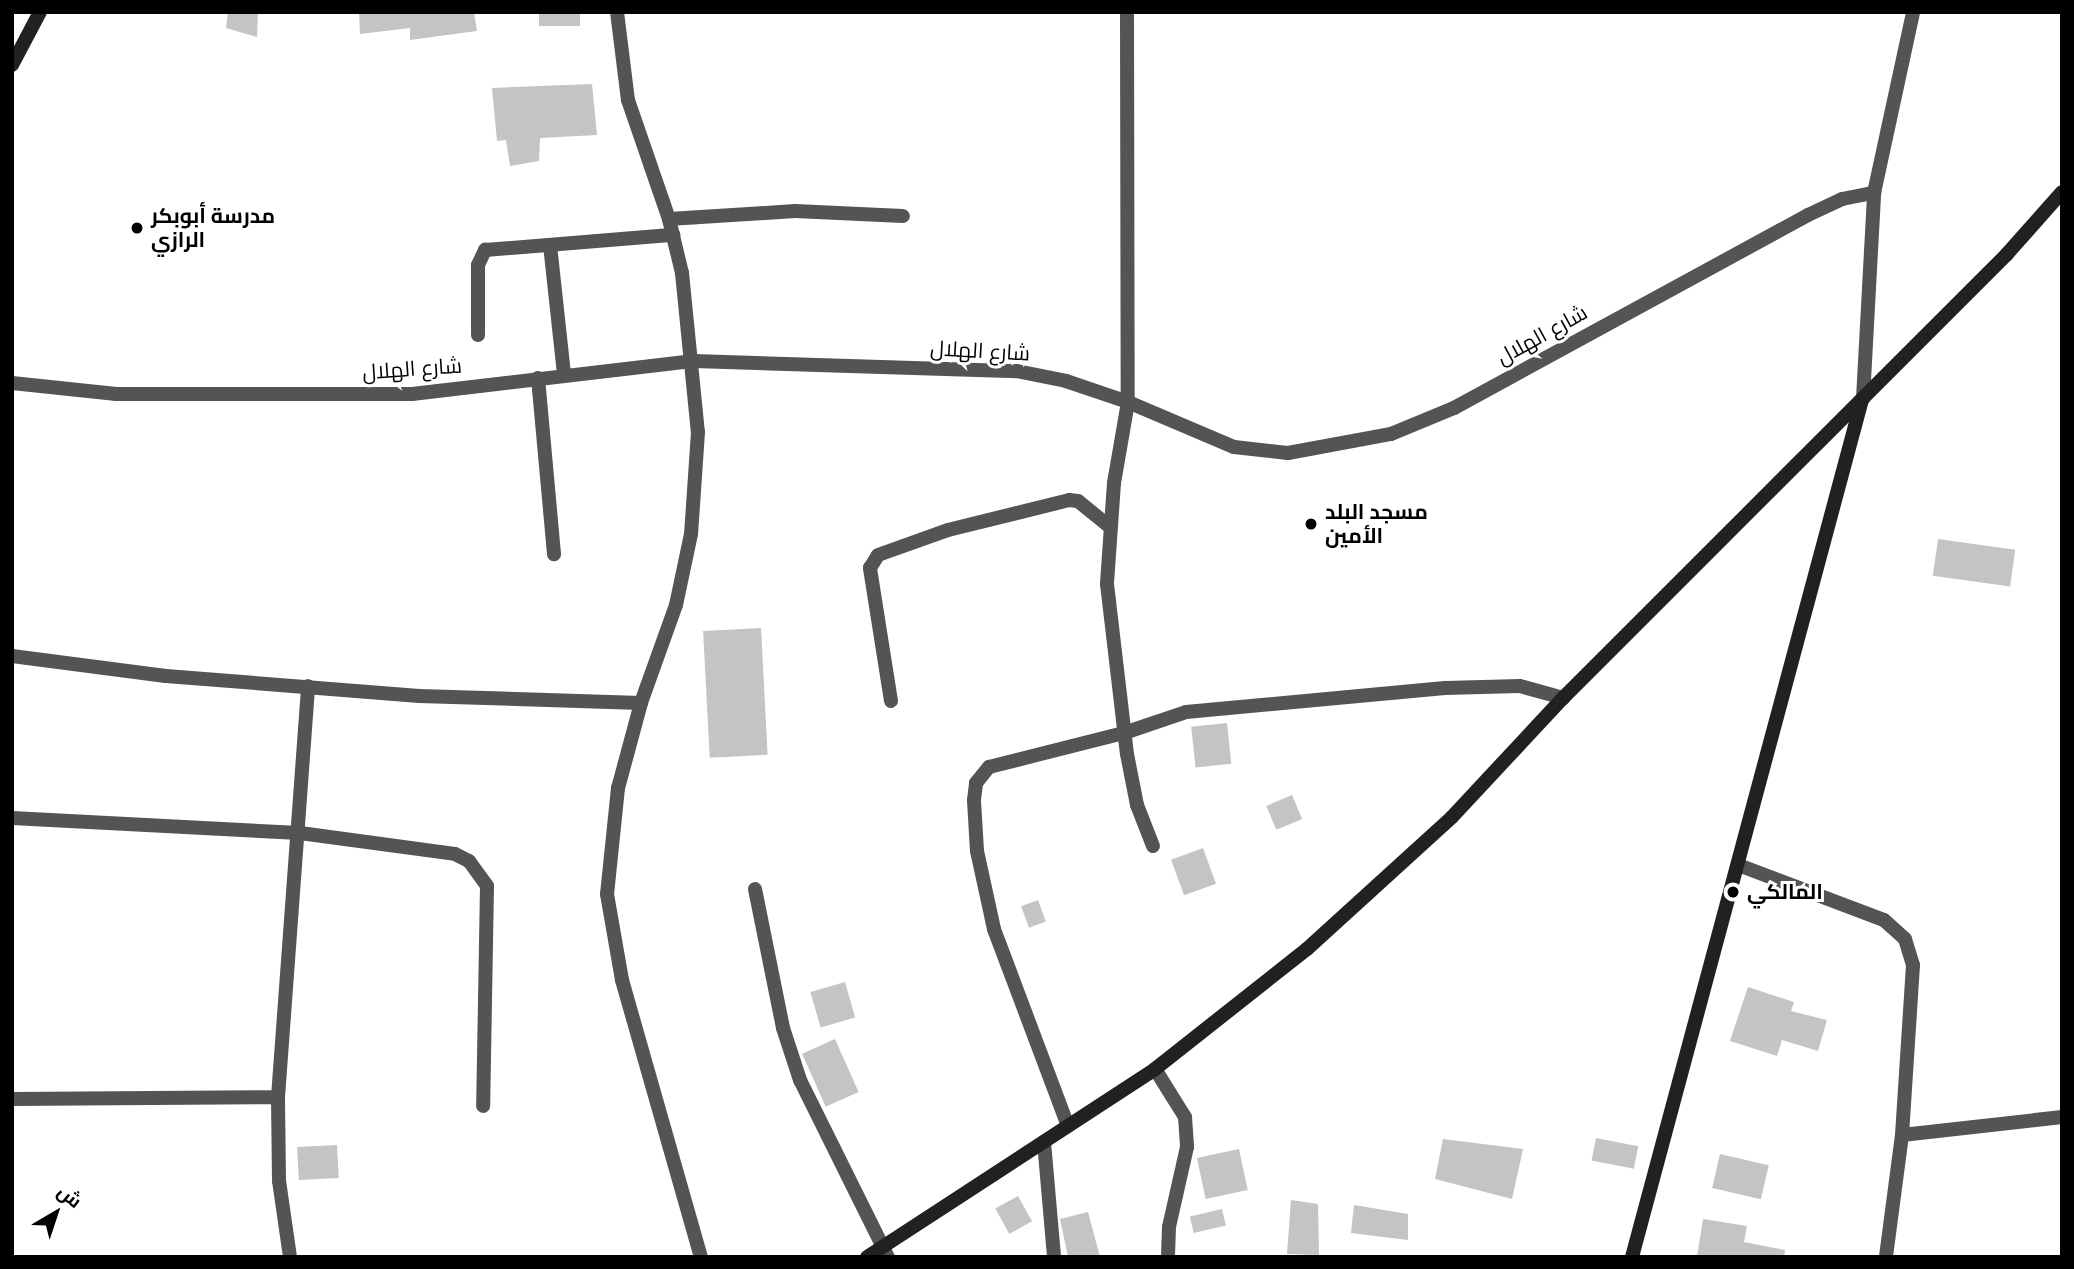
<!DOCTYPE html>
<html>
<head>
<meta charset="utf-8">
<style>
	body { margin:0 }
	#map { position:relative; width:2074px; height:1269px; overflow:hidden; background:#fff; font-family:Inter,Cairo,sans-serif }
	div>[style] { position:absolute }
	.building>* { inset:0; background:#c4c4c4; transform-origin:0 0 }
	.street>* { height:14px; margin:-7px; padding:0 7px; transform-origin:7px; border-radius:7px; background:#545454 }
	.secondary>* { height:14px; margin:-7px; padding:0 7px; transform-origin:7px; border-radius:7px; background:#212121 }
	.dots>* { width:19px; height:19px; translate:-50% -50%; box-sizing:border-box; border:4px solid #fff; border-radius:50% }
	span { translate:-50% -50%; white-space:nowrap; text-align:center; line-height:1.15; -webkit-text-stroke:6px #fff; paint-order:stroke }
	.poi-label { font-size:21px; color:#000; font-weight:700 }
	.left { translate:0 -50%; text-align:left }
	.street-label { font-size:21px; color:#000 }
	.frame { position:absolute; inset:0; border:14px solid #000; pointer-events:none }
	.north { position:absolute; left:21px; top:1178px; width:70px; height:70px; -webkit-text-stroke:5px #fff; paint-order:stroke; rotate:39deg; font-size:19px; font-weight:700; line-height:28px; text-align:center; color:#000 }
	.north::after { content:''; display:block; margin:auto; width:24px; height:32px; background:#000; clip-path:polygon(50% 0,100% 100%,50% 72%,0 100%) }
</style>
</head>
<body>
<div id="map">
	<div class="building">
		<i style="clip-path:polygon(228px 12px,258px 12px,257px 37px,226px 28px)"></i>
		<i style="clip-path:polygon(359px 12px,474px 12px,477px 31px,410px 40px,410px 28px,360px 34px)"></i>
		<i style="left:539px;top:12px;width:41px;height:14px"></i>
		<i style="clip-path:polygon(592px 84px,597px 135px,540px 138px,539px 161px,510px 166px,506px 140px,497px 141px,492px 88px)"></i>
		<i style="left:1938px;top:539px;width:78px;height:37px;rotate:8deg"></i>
		<i style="left:761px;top:628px;width:127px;height:58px;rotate:87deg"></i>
		<i style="left:1227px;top:723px;width:41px;height:36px;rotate:84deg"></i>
		<i style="left:1292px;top:795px;width:26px;height:28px;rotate:67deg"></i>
		<i style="left:1203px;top:848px;width:38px;height:34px;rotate:70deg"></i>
		<i style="left:1038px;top:900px;width:23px;height:18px;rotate:70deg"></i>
		<i style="left:845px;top:982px;width:37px;height:36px;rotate:74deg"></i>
		<i style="clip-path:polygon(1748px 987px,1794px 1002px,1791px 1011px,1827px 1020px,1818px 1051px,1782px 1040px,1777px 1056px,1730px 1041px)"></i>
		<i style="left:835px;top:1039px;width:58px;height:36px;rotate:66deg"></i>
		<i style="left:1596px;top:1138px;width:43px;height:23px;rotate:11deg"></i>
		<i style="clip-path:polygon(1443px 1139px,1523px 1149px,1512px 1199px,1435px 1179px)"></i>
		<i style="left:337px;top:1145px;width:33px;height:40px;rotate:87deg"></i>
		<i style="left:1239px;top:1149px;width:42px;height:43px;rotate:78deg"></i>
		<i style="left:1720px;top:1154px;width:50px;height:35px;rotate:13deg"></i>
		<i style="left:1018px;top:1196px;width:29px;height:26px;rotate:61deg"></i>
		<i style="clip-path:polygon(1291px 1200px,1318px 1204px,1319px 1255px,1287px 1254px)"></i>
		<i style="clip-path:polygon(1354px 1205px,1408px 1214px,1408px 1240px,1351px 1233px)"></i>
		<i style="left:1222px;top:1209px;width:17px;height:33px;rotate:77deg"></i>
		<i style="clip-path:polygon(1088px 1212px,1100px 1257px,1068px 1257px,1060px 1219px)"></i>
		<i style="clip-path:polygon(1703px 1219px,1747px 1226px,1744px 1242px,1785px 1250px,1784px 1257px,1697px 1257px)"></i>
	</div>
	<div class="street">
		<i style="left:617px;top:12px;width:89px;rotate:82.9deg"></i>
		<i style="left:628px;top:100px;width:126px;rotate:71deg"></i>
		<i style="left:669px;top:219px;width:56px;rotate:76.5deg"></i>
		<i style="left:682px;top:273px;width:160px;rotate:84.3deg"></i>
		<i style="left:698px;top:432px;width:102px;rotate:93.9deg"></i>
		<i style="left:691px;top:534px;width:73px;rotate:101.9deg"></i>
		<i style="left:676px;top:605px;width:104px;rotate:109.7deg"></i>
		<i style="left:641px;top:703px;width:88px;rotate:105.1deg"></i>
		<i style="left:618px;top:788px;width:107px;rotate:95.9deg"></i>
		<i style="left:607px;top:894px;width:87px;rotate:80.1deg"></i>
		<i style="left:622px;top:980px;width:288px;rotate:74.1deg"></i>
		<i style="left:1127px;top:12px;width:390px;rotate:89.9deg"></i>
		<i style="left:1128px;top:402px;width:82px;rotate:99.8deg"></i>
		<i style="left:1114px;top:483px;width:101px;rotate:94deg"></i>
		<i style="left:1107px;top:584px;width:171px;rotate:83.3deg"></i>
		<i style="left:1127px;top:754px;width:52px;rotate:78.9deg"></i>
		<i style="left:1137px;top:805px;width:44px;rotate:68.7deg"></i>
		<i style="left:669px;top:219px;width:126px;rotate:-3.6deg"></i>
		<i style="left:795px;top:211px;width:108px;rotate:2.7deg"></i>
		<i style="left:550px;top:245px;width:130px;rotate:83.8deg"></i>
		<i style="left:478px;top:335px;width:70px;rotate:-90deg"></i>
		<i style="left:478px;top:265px;width:17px;rotate:-65deg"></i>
		<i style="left:485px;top:250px;width:189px;rotate:-4.6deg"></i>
		<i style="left:538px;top:378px;width:177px;rotate:84.8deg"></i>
		<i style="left:12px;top:383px;width:105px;rotate:6deg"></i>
		<i style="left:116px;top:394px;width:296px"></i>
		<i style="left:412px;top:394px;width:284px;rotate:-6.7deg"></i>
		<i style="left:694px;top:361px;width:323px;rotate:1.8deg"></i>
		<i style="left:1017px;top:371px;width:50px;rotate:11.5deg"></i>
		<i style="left:1066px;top:381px;width:65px;rotate:18.7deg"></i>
		<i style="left:1128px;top:402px;width:115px;rotate:23deg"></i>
		<i style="left:1234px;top:447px;width:54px;rotate:6.3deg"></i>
		<i style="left:1288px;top:453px;width:105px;rotate:-10.5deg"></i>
		<i style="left:1391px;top:434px;width:68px;rotate:-22.4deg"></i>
		<i style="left:1454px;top:408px;width:403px;rotate:-28.6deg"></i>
		<i style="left:1808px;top:215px;width:38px;rotate:-25deg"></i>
		<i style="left:1842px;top:199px;width:33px;rotate:-11deg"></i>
		<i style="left:1863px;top:399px;width:206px;rotate:-86.9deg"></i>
		<i style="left:1874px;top:193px;width:185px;rotate:-77.8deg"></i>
		<i style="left:12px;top:656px;width:155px;rotate:7.4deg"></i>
		<i style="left:166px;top:676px;width:254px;rotate:4.5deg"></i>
		<i style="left:419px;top:696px;width:222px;rotate:1.8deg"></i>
		<i style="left:891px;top:701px;width:135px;rotate:-99deg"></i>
		<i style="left:870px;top:568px;width:15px;rotate:-58deg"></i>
		<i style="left:878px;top:555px;width:74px;rotate:-19.7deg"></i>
		<i style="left:948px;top:530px;width:125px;rotate:-13.9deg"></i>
		<i style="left:1069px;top:500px;width:9px;rotate:6deg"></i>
		<i style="left:1078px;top:501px;width:41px;rotate:39.1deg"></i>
		<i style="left:12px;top:818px;width:288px;rotate:3deg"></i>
		<i style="left:300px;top:833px;width:156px;rotate:7.7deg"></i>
		<i style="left:455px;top:854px;width:16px;rotate:27deg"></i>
		<i style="left:469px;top:861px;width:31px;rotate:54deg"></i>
		<i style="left:487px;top:886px;width:220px;rotate:91deg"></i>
		<i style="left:1741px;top:866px;width:153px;rotate:20.7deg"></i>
		<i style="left:1884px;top:920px;width:28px;rotate:42deg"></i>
		<i style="left:1905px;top:939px;width:27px;rotate:73deg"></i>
		<i style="left:1913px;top:965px;width:170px;rotate:93.7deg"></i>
		<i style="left:1902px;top:1135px;width:123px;rotate:97.5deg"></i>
		<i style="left:755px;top:889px;width:142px;rotate:78.6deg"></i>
		<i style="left:783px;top:1028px;width:55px;rotate:71.9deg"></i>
		<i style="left:800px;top:1080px;width:198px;rotate:63.6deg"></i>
		<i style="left:1155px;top:1069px;width:57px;rotate:58deg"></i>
		<i style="left:1185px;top:1117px;width:30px;rotate:86deg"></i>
		<i style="left:1187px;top:1147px;width:82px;rotate:102.7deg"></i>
		<i style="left:1169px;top:1227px;width:30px;rotate:92deg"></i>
		<i style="left:12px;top:1099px;width:266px;rotate:-0.4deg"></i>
		<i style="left:1068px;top:1126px;width:210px;rotate:-110.6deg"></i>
		<i style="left:994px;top:929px;width:80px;rotate:-102.3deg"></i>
		<i style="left:977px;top:851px;width:51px;rotate:-93.4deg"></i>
		<i style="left:974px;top:800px;width:17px;rotate:-83deg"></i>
		<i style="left:976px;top:783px;width:21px;rotate:-51deg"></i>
		<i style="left:989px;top:767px;width:142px;rotate:-14.2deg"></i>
		<i style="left:1127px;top:732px;width:62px;rotate:-18.7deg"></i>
		<i style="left:1186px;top:712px;width:260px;rotate:-5.3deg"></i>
		<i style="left:1445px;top:688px;width:75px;rotate:-1.5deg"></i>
		<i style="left:1520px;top:686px;width:45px;rotate:15.6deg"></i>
		<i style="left:1902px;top:1135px;width:161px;rotate:-6.4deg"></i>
		<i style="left:1044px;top:1142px;width:115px;rotate:85deg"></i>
		<i style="left:290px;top:1257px;width:77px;rotate:-98.2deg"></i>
		<i style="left:279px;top:1181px;width:84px;rotate:-90.7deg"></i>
		<i style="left:278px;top:1097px;width:412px;rotate:-85.8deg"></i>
	</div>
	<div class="secondary">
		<i style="left:12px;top:65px;width:60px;rotate:-62.2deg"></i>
		<i style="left:867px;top:1257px;width:344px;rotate:-33.1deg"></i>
		<i style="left:1155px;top:1069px;width:194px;rotate:-38.3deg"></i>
		<i style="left:1307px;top:949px;width:196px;rotate:-42.3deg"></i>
		<i style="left:1452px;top:817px;width:163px;rotate:-47deg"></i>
		<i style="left:1563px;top:698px;width:628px;rotate:-45deg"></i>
		<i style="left:2007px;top:254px;width:83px;rotate:-48.4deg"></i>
		<i style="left:1632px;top:1257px;width:887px;rotate:-74.98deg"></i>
	</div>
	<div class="dots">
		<i style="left:137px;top:228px;background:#000"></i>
		<i style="left:1311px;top:524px;background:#000"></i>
		<i style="left:1733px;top:892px;background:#000"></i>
	</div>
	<div class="poi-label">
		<span class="left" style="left:151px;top:228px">مدرسة أبوبكر<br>الرازي</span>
		<span class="left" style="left:1325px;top:524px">مسجد البلد<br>الأمين</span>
		<span class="left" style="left:1747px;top:892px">المالكي</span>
	</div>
	<div class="street-label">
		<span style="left:1542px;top:335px;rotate:-29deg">شارع الهلال</span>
		<span style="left:980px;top:351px;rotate:3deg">شارع الهلال</span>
		<span style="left:412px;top:369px;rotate:-4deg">شارع الهلال</span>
	</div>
	<div class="frame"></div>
	<div class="north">ش</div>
</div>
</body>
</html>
